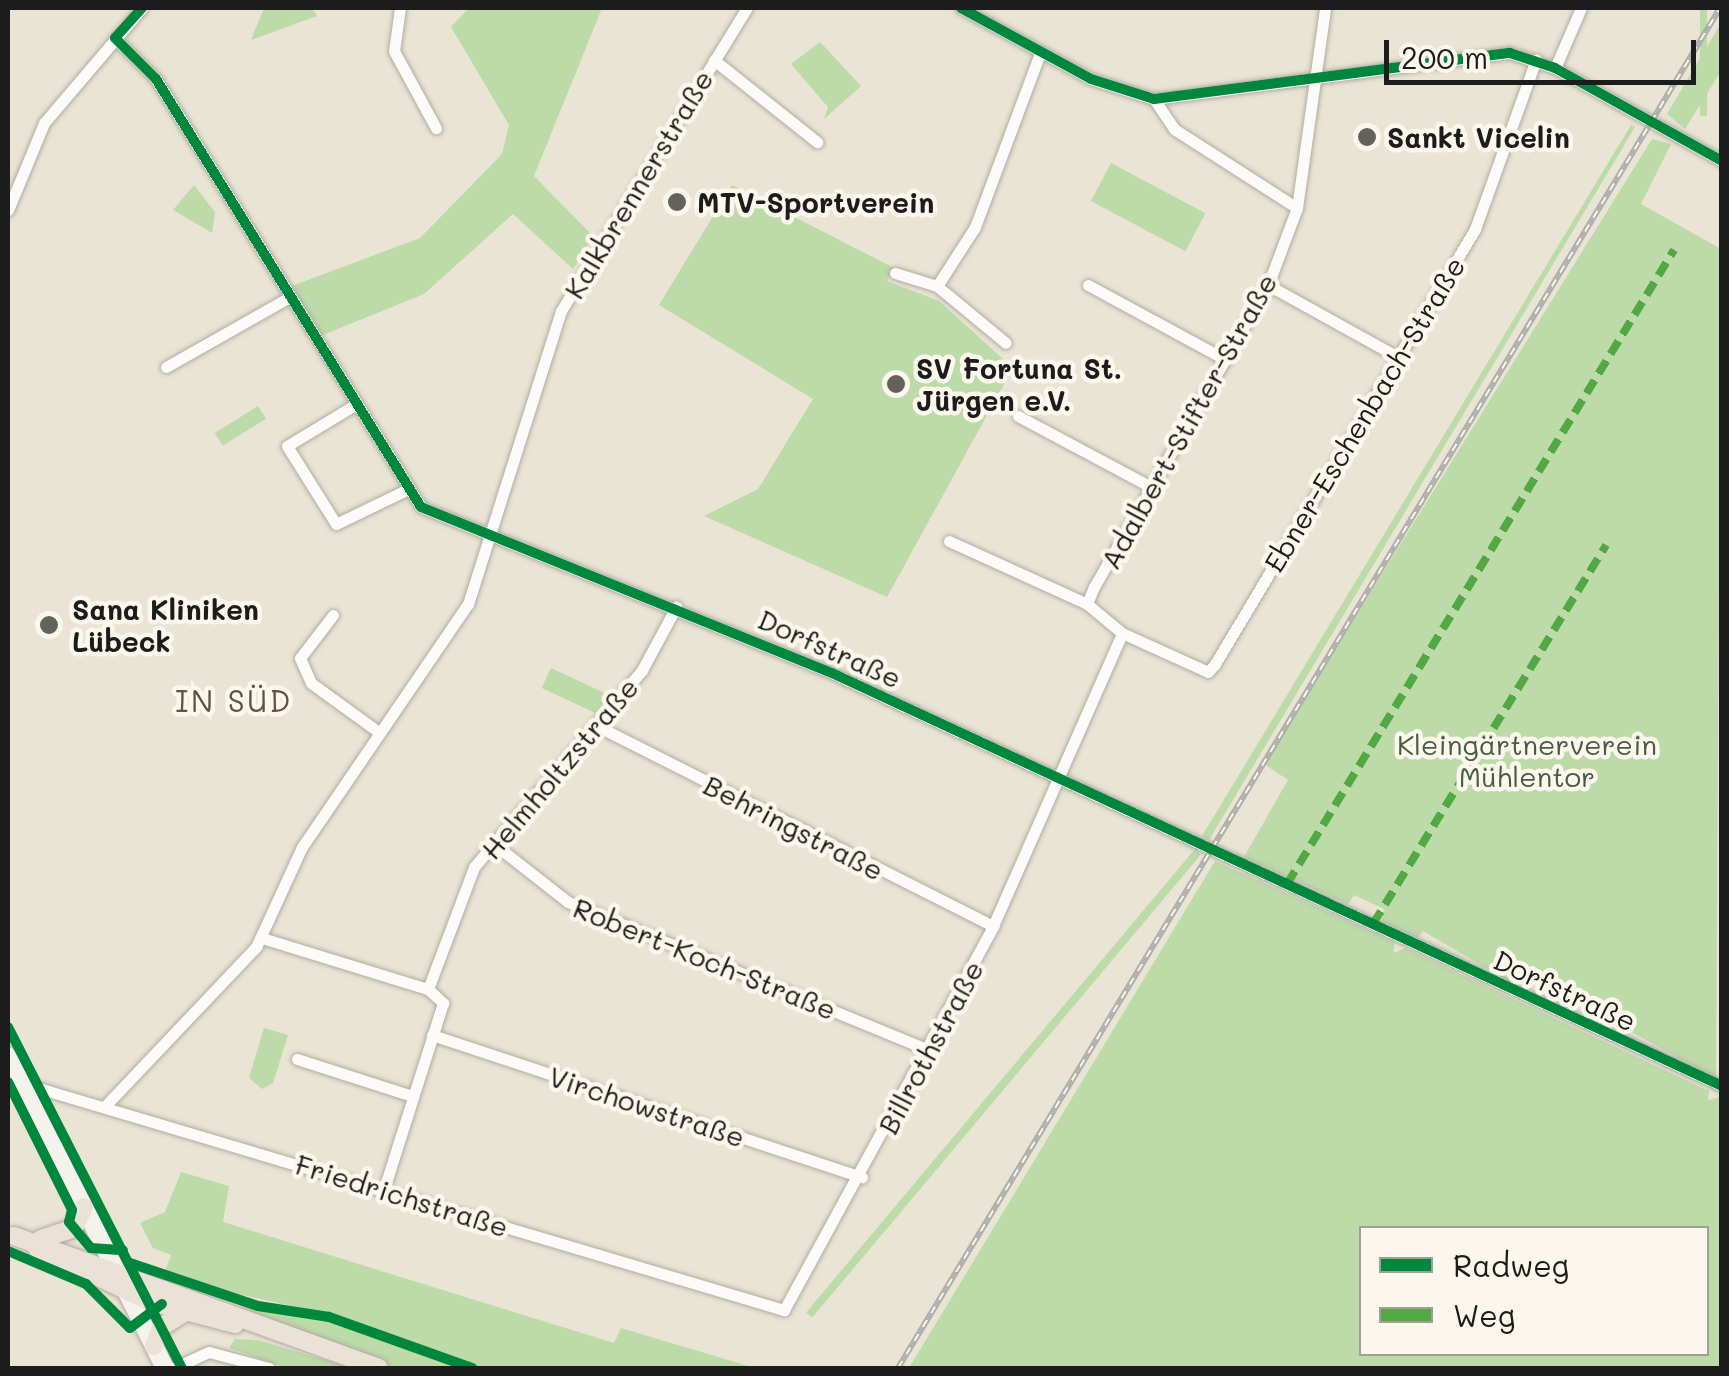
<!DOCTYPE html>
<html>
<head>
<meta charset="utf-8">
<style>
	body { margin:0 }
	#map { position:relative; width:1729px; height:1376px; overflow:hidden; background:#eae4d4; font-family:Mali,sans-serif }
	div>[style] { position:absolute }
	.green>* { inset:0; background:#bddaa9; transform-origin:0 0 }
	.roads { filter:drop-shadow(0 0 2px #b0aca2) drop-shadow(0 0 2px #b0aca2) }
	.minor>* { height:11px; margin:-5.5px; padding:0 5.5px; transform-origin:5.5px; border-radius:5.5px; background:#fcfbf9 }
	.secondary>* { height:18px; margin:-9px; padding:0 9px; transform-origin:9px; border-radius:9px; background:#f5f2eb }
	.primary>* { height:18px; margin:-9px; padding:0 9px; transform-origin:9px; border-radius:9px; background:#ebe2d7 }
	.rail>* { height:6px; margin-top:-3px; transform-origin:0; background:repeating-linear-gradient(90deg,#fbf7ec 0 8px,#aeaeab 0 16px); box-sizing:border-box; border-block:2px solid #aeaeab }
	.quiet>* { height:8px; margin-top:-4px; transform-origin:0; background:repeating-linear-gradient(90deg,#52a943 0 15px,transparent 0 23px) }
	.cycleway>* { height:10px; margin:-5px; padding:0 5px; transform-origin:5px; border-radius:5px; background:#00873e }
	.dots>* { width:28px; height:28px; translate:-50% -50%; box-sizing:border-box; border:5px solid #fbf7ec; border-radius:50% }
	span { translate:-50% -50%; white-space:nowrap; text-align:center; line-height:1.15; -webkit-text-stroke:9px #fbf7ec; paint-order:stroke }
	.poi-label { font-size:28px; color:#1c1c1c; font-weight:700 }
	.left { translate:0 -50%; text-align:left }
	.street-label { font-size:28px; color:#1c1c1c }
	.park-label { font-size:28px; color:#485c41 }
	.neighbourhood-label { font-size:30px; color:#625240; letter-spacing:2.5px }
	.frame { position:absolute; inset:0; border:10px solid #1c1c1c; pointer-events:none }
	.legend { position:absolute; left:1359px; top:1226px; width:350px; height:130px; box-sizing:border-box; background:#fbf7ec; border:2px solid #a29f99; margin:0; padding:12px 18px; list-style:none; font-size:30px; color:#1c1c1c }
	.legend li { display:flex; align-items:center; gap:20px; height:50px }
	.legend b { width:50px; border:2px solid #a29f99 }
	.scale { position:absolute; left:1384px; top:40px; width:312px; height:45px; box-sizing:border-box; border:5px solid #1c1c1c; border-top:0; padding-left:12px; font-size:30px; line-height:35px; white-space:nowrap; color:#1c1c1c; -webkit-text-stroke:8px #fbf7ec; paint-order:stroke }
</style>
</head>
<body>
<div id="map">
	<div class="green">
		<i style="clip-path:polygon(264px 8px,312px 8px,317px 16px,251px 40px)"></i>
		<i style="clip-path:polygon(469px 8px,602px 8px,534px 176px,594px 237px,573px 269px,513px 214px,424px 294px,318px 337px,289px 287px,420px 238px,502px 154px,509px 125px,451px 27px)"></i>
		<i style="left:1700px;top:8px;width:7px;height:108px"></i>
		<i style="clip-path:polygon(1721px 23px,1721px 71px,1685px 129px,1667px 114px)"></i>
		<i style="clip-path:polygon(820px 42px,861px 86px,824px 119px,828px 107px,791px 64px)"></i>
		<i style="clip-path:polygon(1631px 125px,1635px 127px,1209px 840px,1202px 836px)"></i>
		<i style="clip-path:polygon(1652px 139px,1671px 144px,1641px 204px,1721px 249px,1716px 1078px,1516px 969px,1508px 981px,1423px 931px,1418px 938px,1382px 921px,1384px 909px,1354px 895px,1348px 904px,1244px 857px,1288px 780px,1264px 764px)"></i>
		<i style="left:1111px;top:163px;width:107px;height:43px;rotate:28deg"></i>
		<i style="clip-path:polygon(194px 185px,215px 212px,212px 233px,173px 210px)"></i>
		<i style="clip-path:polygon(732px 185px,894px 268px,887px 281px,939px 301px,1013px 368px,887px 597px,704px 516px,758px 489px,813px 399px,659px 305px)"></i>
		<i style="left:258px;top:406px;width:15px;height:51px;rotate:58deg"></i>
		<i style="left:551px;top:668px;width:64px;height:22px;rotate:25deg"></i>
		<i style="left:1195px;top:849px;width:8px;height:605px;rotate:40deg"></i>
		<i style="clip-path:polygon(evenodd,1215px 861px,1394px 942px,1394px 953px,1405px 948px,1709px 1091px,1708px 1100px,1721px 1097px,1721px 1368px,909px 1368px,1215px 861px,1362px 1228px,1706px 1228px,1706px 1354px,1362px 1354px,1362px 1228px)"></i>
		<i style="clip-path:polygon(264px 1028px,288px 1035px,273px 1083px,262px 1089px,249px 1078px)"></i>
		<i style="clip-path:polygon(181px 1172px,229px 1186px,223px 1222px,614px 1343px,621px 1328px,755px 1368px,481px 1368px,327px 1314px,163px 1277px,171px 1255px,153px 1248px,140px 1223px,165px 1212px)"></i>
		<i style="clip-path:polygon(222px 1294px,327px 1318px,467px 1368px,395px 1368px,270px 1323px)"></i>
		<i style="clip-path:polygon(235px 1339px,257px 1340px,353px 1368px,286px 1368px,229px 1348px)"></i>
	</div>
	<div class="roads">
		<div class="minor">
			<i style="left:400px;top:8px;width:43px;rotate:97.9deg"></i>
			<i style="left:394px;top:51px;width:88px;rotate:61.4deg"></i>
			<i style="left:961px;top:8px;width:148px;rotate:28.6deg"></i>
			<i style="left:1091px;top:79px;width:66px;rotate:17.6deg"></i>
			<i style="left:1154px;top:99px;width:359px;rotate:-7.4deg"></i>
			<i style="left:1510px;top:53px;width:47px;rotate:18.4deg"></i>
			<i style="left:1555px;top:68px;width:191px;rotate:29.1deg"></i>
			<i style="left:115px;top:38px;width:58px;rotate:45deg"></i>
			<i style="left:156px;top:79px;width:503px;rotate:58.24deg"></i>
			<i style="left:421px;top:507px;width:443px;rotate:22deg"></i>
			<i style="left:832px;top:673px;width:981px;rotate:24.89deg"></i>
			<i style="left:714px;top:60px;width:132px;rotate:38.5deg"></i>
			<i style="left:1555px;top:68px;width:65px;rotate:-66.6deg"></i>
			<i style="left:1154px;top:99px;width:36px;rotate:56deg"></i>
			<i style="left:1174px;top:129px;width:146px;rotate:32.7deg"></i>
			<i style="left:8px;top:210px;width:94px;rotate:-67.5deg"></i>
			<i style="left:44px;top:123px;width:151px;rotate:-49.6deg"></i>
			<i style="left:895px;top:273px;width:44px;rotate:17.2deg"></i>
			<i style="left:937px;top:286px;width:89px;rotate:39.6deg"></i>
			<i style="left:1088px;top:285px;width:157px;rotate:28.5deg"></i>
			<i style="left:1268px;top:285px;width:149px;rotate:29deg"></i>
			<i style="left:937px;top:286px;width:70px;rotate:-57.2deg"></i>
			<i style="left:975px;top:227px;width:186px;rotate:-69.5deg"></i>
			<i style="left:166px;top:367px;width:140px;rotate:-29.5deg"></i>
			<i style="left:353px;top:406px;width:77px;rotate:148.8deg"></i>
			<i style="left:287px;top:446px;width:92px;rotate:57.9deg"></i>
			<i style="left:336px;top:524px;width:78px;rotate:-25.9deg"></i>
			<i style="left:1018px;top:416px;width:153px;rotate:28.1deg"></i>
			<i style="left:949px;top:541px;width:152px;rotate:24.5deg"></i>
			<i style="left:333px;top:615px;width:54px;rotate:127.5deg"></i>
			<i style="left:300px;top:658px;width:27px;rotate:66deg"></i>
			<i style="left:311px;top:683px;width:85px;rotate:35.9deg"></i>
			<i style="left:1122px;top:633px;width:94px;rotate:24.4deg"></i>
			<i style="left:1208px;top:672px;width:11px;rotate:-49deg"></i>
			<i style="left:1215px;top:664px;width:507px;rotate:-59.13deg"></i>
			<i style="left:1475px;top:229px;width:180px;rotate:-70.2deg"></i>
			<i style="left:597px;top:726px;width:444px;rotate:26.8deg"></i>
			<i style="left:494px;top:844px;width:94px;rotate:38.1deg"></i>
			<i style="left:568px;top:902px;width:390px;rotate:22.3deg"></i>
			<i style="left:262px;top:938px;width:174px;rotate:17.1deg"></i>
			<i style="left:428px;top:989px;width:21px;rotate:43deg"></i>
			<i style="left:443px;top:1003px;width:195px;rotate:107.6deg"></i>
			<i style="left:428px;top:989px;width:130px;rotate:-69.3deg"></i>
			<i style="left:474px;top:867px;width:259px;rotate:-49.5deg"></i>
			<i style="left:642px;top:670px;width:72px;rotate:-61.6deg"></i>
			<i style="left:432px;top:1035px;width:453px;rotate:18.3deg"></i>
			<i style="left:297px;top:1059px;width:121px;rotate:17.8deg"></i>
			<i style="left:8px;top:1079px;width:810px;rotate:16.58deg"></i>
			<i style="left:784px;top:1310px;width:437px;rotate:-61.4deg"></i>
			<i style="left:993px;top:926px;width:320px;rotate:-66.2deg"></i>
			<i style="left:1122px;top:633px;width:45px;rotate:-140.4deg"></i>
			<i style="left:1087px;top:604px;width:18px;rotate:-68deg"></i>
			<i style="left:1094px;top:587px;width:349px;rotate:-60.1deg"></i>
			<i style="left:1268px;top:285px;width:82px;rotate:-69.4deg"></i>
			<i style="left:1297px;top:208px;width:202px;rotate:-82deg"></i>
			<i style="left:106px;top:1105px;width:218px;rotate:-46.5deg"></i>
			<i style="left:256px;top:947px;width:110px;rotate:-65.3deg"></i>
			<i style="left:302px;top:847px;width:294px;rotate:-55.7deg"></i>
			<i style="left:468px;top:604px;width:307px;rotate:-72.4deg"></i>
			<i style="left:561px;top:311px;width:356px;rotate:-58.5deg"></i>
			<i style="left:174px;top:1368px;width:38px;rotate:-25deg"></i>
			<i style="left:209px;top:1352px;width:62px;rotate:14.9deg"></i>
		</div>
		<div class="secondary">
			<i style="left:8px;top:1056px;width:349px;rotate:63.3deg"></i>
		</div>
		<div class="primary">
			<i style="left:14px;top:1236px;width:388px;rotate:19.9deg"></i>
			<i style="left:41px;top:1239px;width:35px;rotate:-18deg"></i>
			<i style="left:74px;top:1228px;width:23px;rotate:-65deg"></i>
			<i style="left:37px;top:1248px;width:126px;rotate:25.3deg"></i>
			<i style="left:151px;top:1302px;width:87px;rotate:14.7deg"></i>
			<i style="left:154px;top:1346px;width:20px;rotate:-70deg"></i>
			<i style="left:161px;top:1327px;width:25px;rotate:-32deg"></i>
		</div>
	</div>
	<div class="rail">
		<i style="left:898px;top:1368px;width:1589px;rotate:-58.85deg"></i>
	</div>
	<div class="quiet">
		<i style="left:1287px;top:884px;width:743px;rotate:-58.6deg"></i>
		<i style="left:1373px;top:924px;width:445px;rotate:-58.4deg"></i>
	</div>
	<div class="cycleway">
		<i style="left:142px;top:8px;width:40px;rotate:132deg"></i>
		<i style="left:115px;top:38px;width:58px;rotate:45deg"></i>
		<i style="left:156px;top:79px;width:503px;rotate:58.24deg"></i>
		<i style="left:421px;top:507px;width:443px;rotate:22deg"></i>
		<i style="left:832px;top:673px;width:981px;rotate:24.89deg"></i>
		<i style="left:961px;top:8px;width:148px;rotate:28.6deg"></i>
		<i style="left:1091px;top:79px;width:66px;rotate:17.6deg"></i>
		<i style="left:1154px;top:99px;width:359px;rotate:-7.4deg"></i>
		<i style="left:1510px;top:53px;width:47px;rotate:18.4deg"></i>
		<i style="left:1555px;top:68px;width:191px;rotate:29.1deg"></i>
		<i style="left:8px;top:1027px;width:383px;rotate:63deg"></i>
		<i style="left:8px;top:1082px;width:143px;rotate:63.4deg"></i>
		<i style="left:72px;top:1210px;width:12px;rotate:104deg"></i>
		<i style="left:69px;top:1222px;width:34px;rotate:50deg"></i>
		<i style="left:91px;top:1248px;width:32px;rotate:4deg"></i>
		<i style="left:8px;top:1251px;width:85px;rotate:22.9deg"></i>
		<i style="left:86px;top:1284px;width:62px;rotate:45deg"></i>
		<i style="left:130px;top:1328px;width:40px;rotate:-37deg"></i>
		<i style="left:130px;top:1263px;width:135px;rotate:18.6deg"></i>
		<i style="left:258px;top:1306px;width:72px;rotate:8.8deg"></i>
		<i style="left:329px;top:1317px;width:152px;rotate:19.6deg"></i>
	</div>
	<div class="dots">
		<i style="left:1367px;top:137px;background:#64625c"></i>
		<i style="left:677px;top:202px;background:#64625c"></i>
		<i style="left:896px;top:384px;background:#64625c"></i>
		<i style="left:49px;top:625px;background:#64625c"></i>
	</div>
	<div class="poi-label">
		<span class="left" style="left:1387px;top:137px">Sankt Vicelin</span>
		<span class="left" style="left:697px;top:202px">MTV-Sportverein</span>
		<span class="left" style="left:916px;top:384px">SV Fortuna St.<br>Jürgen e.V.</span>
		<span class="left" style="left:72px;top:625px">Sana Kliniken<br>Lübeck</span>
	</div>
	<div class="street-label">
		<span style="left:638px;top:184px;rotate:-59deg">Kalkbrennerstraße</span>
		<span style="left:1364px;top:414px;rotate:-59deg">Ebner-Eschenbach-Straße</span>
		<span style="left:1188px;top:421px;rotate:-61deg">Adalbert-Stifter-Straße</span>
		<span style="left:830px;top:648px;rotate:24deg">Dorfstraße</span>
		<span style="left:559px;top:768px;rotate:-50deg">Helmholtzstraße</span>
		<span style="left:794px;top:827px;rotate:27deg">Behringstraße</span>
		<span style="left:705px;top:958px;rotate:22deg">Robert-Koch-Straße</span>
		<span style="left:1565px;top:990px;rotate:25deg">Dorfstraße</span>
		<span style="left:930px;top:1047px;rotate:-62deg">Billrothstraße</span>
		<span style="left:647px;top:1106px;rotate:18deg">Virchowstraße</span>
		<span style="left:402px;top:1195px;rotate:17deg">Friedrichstraße</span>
	</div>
	<div class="park-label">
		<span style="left:1527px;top:760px">Kleingärtnerverein<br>Mühlentor</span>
	</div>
	<div class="neighbourhood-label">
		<span style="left:234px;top:700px">IN SÜD</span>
	</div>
	<div class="frame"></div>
	<ul class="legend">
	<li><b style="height:12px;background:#00873e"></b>Radweg</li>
	<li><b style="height:12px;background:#52a943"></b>Weg</li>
	</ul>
	<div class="scale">200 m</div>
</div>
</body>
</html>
